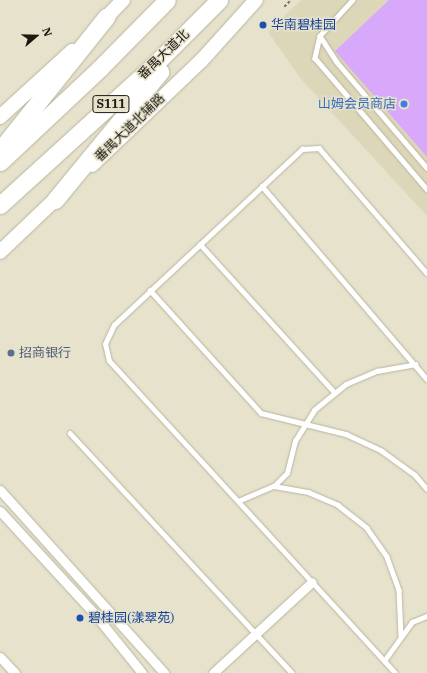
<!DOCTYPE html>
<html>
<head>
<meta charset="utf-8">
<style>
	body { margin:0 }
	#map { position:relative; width:427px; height:673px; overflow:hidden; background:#e6e2cc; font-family:"IBM Plex Serif","Noto Sans SC",serif }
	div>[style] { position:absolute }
	.built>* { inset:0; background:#ddd7b9 }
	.building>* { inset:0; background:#d8a9fb }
	.path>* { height:2px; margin-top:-1px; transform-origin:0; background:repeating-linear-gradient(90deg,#7a7869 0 3px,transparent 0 5px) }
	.roads { filter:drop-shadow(0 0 1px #b9b59f) drop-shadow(0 0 1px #b9b59f) }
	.lane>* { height:4.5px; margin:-2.25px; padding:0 2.25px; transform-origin:2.25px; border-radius:2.25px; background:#fff }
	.street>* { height:9px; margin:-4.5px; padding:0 4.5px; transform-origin:4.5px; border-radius:4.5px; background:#fff }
	.primary>* { height:14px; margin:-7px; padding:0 7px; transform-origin:7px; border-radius:7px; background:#fff }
	.highway>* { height:17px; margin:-8.5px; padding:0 8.5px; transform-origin:8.5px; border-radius:8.5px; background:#fff }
	.dots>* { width:11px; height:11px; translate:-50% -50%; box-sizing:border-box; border:2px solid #e6e2cc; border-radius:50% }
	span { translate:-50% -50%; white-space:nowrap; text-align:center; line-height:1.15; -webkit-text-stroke:3px #e6e2cc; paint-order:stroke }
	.shield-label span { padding:1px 3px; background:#e6e2cc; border:1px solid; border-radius:3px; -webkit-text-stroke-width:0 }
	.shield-label { font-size:12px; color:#1b1a12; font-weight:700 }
	.transit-label { font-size:13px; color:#164399 }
	.left { translate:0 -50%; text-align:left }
	.street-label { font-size:13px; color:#1b1a12 }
	.shop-label { font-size:13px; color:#366cbe }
	.right { translate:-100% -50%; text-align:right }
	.service-label { font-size:13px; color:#4e5e75 }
	.north { position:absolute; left:16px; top:16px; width:40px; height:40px; -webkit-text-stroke:3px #e6e2cc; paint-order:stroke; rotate:70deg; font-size:11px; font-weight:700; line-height:16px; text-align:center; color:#1b1a12 }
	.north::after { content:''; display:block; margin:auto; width:14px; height:18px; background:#1b1a12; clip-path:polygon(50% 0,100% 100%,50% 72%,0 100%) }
</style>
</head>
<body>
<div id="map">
	<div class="built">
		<i style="clip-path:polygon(301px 0,427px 0,427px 216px,301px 79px,268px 32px)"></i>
	</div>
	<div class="building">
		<i style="clip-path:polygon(389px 0,427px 0,427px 157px,335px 51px)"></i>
	</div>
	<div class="path">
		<i style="left:284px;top:7px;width:10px;rotate:-45deg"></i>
	</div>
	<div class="roads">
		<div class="lane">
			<i style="left:353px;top:0;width:49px;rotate:132.5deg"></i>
			<i style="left:320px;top:36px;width:23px;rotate:103deg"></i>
			<i style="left:315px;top:58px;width:172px;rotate:49.5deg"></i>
			<i style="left:320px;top:36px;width:30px;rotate:57deg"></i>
			<i style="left:336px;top:61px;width:140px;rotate:49.6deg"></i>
			<i style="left:262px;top:186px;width:254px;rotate:49.5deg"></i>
			<i style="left:200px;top:244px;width:201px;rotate:47.8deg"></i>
			<i style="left:150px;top:290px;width:166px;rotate:47.9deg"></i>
			<i style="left:261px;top:413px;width:88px;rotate:13.9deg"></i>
			<i style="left:346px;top:434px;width:40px;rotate:25deg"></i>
			<i style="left:382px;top:451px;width:41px;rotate:36deg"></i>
			<i style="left:415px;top:475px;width:18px;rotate:49deg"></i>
			<i style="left:70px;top:433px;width:327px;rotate:47.2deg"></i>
			<i style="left:274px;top:486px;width:35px;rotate:10deg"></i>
			<i style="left:308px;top:492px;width:33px;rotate:23deg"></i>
			<i style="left:338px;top:505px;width:37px;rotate:38deg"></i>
			<i style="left:367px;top:528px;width:35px;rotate:55deg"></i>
			<i style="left:387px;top:557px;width:35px;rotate:70deg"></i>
			<i style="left:399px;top:590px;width:46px;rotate:87.5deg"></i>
			<i style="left:238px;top:501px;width:39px;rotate:-23deg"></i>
			<i style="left:274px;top:486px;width:18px;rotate:-45deg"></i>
			<i style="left:287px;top:473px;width:33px;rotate:-76deg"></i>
			<i style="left:295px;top:441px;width:36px;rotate:-58deg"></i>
			<i style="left:314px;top:410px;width:41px;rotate:-39.1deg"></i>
			<i style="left:346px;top:384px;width:34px;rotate:-23deg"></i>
			<i style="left:377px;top:371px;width:39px;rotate:-10deg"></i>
			<i style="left:384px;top:661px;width:48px;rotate:-54.3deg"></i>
			<i style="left:412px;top:622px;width:16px;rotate:-22deg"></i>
			<i style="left:395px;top:673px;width:423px;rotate:-132.5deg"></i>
			<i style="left:109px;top:361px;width:17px;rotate:-103deg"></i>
			<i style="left:105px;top:344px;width:21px;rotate:-65deg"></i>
			<i style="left:114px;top:325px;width:258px;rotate:-43.1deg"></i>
			<i style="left:302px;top:149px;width:17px;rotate:-3deg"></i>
			<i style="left:319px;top:148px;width:165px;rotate:49.2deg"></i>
		</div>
		<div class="street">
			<i style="left:0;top:490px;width:246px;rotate:48.1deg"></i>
			<i style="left:0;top:511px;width:137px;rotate:47.4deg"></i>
			<i style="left:93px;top:612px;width:78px;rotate:51.2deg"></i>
			<i style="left:0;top:657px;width:22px;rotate:47deg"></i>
			<i style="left:213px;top:673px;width:134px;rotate:-42.6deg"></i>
		</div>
		<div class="primary">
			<i style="left:100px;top:24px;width:33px;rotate:-46deg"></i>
			<i style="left:0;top:117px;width:98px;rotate:-42.5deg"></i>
			<i style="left:92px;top:165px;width:151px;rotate:-43.7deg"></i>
			<i style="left:201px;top:61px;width:82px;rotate:-48deg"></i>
			<i style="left:0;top:252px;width:86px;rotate:-43.6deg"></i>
		</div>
		<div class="highway">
			<i style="left:0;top:150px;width:171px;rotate:-51.4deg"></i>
			<i style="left:0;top:162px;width:137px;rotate:-43.2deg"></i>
			<i style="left:100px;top:68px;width:95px;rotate:-45.4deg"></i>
			<i style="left:55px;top:200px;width:166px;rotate:-50.6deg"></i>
			<i style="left:0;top:205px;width:208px;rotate:-42.3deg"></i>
			<i style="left:154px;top:65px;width:92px;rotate:-45deg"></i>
		</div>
	</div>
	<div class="dots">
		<i style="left:263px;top:25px;background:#1a4fb4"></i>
		<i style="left:404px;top:104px;background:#3f7fe0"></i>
		<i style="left:11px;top:353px;background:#5c6f8a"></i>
		<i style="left:80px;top:618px;background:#1a4fb4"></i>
	</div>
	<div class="shield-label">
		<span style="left:111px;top:104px">S111</span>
	</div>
	<div class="transit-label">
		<span class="left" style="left:271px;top:25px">华南碧桂园</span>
		<span class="left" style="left:88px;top:618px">碧桂园(漾翠苑)</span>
	</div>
	<div class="street-label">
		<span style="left:164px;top:55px;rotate:-44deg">番禺大道北</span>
		<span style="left:130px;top:128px;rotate:-44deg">番禺大道北辅路</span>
	</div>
	<div class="shop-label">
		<span class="right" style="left:396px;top:104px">山姆会员商店</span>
	</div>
	<div class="service-label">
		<span class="left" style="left:19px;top:353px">招商银行</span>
	</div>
	<div class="north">N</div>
</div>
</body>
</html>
